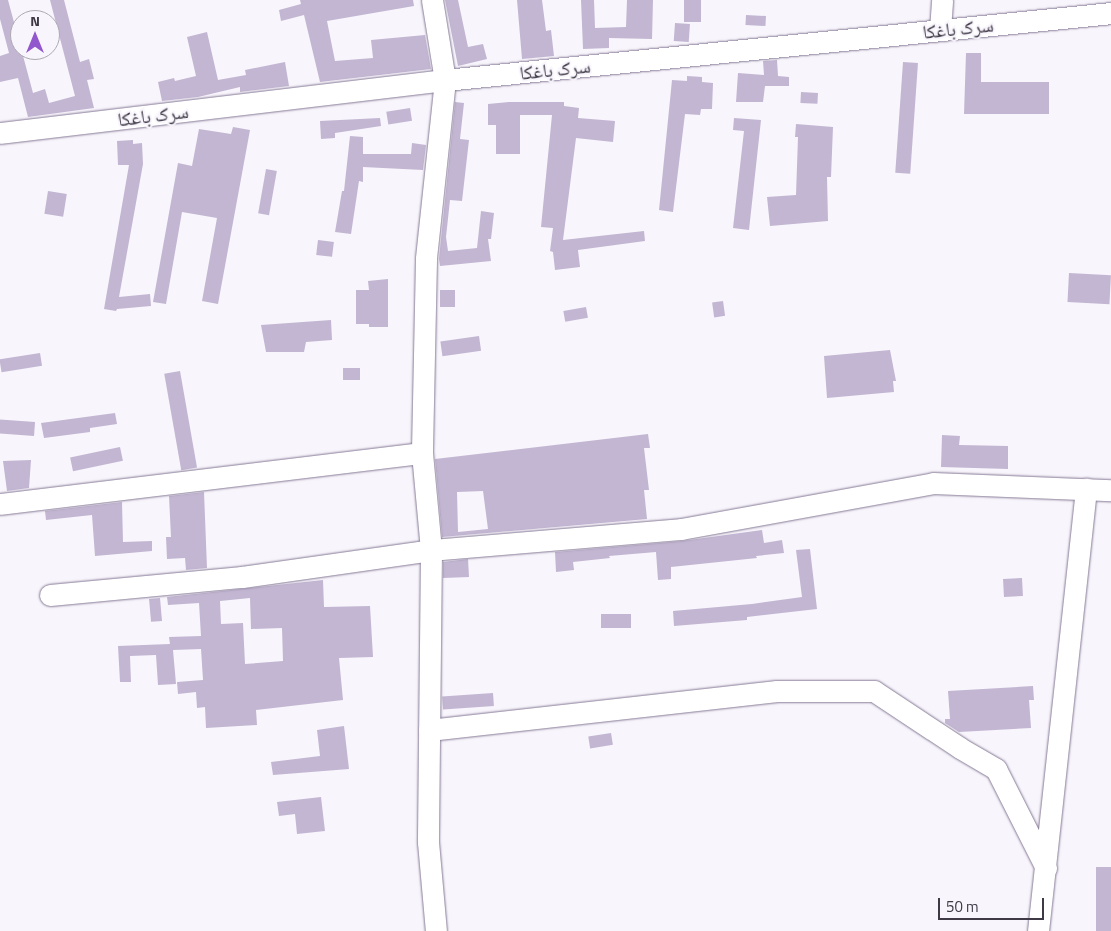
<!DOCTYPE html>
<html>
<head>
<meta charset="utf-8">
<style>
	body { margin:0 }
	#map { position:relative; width:1111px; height:931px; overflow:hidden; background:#f8f5fc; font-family:"Titillium Web","Noto Naskh Arabic",sans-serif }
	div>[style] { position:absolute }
	.building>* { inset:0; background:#c2b6d2; transform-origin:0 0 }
	.roads { filter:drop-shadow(0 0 1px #857995) drop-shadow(0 0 1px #857995) }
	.minor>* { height:21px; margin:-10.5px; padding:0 10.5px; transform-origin:10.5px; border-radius:10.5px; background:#fff }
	span { translate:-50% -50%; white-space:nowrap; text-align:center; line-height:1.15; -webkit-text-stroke:4px #f8f5fc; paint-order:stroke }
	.street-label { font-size:19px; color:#3e3945 }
	.north { position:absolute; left:10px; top:10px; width:50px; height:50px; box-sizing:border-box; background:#f8f5fc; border:1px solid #aeaab3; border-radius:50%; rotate:0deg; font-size:14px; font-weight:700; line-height:20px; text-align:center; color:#3e3945 }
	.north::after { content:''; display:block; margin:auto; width:18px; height:22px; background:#9357cd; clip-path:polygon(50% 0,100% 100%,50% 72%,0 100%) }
	.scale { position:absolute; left:938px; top:898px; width:106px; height:22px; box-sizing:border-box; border:2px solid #3e3945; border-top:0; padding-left:6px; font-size:15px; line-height:18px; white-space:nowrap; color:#3e3945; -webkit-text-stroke:4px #f8f5fc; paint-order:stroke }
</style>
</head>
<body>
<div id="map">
	<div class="building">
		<i style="clip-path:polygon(0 0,8px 0,33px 93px,45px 89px,49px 103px,75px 96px,50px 0,64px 0,80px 62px,89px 59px,94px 79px,87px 80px,94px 108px,28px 117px,18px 78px,0 82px,0 56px,9px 53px,0 19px)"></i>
		<i style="clip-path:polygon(300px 0,413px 0,414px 6px,327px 21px,335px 61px,373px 58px,371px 40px,425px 35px,431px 69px,320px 82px,304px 15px,281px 21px,279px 10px,301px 4px)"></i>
		<i style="clip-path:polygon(445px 0,458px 0,468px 47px,483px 44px,487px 59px,458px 66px)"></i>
		<i style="clip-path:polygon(517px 0,542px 0,546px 31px,551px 30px,554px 56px,522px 59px)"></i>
		<i style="clip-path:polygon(581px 0,594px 0,595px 28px,626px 27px,627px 0,653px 0,652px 39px,609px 38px,609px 48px,583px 49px)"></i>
		<i style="left:684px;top:0;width:17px;height:22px"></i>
		<i style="left:746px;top:15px;width:20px;height:10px;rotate:3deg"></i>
		<i style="left:675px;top:23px;width:15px;height:18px;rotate:4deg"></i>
		<i style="clip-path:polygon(207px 32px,218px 80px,246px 75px,245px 70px,285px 62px,289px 86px,240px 92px,240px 87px,198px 97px,162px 101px,158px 82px,174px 78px,175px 81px,196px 76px,187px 37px)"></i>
		<i style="clip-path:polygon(966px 53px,981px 53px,981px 82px,1049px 82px,1049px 114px,964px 114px)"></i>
		<i style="clip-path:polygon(777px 60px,778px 76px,789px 77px,789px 86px,765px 86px,763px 102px,736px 102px,738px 73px,764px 75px,763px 61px)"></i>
		<i style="left:903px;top:62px;width:15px;height:111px;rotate:4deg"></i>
		<i style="clip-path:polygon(687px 76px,702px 77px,702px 82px,713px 83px,712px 109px,701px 109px,700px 115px,685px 114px,673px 212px,659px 210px,672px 80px,687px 81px)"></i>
		<i style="left:801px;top:92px;width:17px;height:11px;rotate:3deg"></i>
		<i style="clip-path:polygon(455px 102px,464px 103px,460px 139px,469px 140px,462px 201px,450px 200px,446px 237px,448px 251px,477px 248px,481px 211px,494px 213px,491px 239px,488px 239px,491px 261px,440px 266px,439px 259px)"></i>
		<i style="clip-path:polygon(509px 102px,564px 102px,564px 106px,579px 108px,578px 118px,615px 121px,613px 142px,576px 138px,563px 240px,644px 231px,645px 241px,578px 250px,580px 267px,555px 270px,553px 252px,550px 251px,553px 228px,541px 227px,552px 115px,520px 115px,520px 154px,496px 154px,496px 125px,488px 125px,488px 104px)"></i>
		<i style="left:410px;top:108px;width:13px;height:24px;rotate:81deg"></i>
		<i style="clip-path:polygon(380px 118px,381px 126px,335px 133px,335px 138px,321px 139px,320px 121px)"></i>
		<i style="clip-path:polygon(734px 118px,761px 120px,749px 230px,733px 228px,744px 131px,733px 130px)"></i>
		<i style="clip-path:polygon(796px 124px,833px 127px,831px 177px,827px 177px,828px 221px,770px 226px,767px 197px,796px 195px,798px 137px,795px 137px)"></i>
		<i style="clip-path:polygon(233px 127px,250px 130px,218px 304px,202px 301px,217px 218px,182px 212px,166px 304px,153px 302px,178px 163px,192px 166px,199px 129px,231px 134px)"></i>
		<i style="clip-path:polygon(350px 136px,363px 137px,363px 154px,411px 154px,412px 143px,426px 145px,423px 170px,363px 167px,363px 182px,359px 181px,351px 234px,335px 232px,342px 191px,344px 191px)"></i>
		<i style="clip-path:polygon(133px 140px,133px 144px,142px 143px,143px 164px,119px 297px,150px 294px,151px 306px,117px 309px,116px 311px,104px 309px,129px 165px,118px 165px,117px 141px)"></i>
		<i style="left:266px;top:169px;width:11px;height:45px;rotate:10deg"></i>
		<i style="left:48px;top:191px;width:19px;height:23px;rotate:9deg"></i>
		<i style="left:318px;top:240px;width:16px;height:15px;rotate:7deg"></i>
		<i style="left:1069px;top:273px;width:42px;height:29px;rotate:3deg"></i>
		<i style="clip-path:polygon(388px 279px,388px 327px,369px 327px,369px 324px,356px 324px,356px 290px,369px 290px,368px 281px)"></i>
		<i style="left:440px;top:290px;width:15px;height:17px"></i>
		<i style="left:723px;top:301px;width:15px;height:11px;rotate:82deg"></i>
		<i style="left:586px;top:307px;width:11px;height:23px;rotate:80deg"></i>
		<i style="clip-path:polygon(331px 320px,332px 340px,306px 342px,304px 352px,266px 352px,261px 325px)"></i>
		<i style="left:479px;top:336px;width:15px;height:39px;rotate:82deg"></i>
		<i style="clip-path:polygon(890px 350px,896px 381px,893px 381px,894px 392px,827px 398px,824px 356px)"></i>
		<i style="left:40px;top:353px;width:13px;height:41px;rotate:81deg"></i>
		<i style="left:343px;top:368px;width:17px;height:12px"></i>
		<i style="left:180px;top:371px;width:98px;height:16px;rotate:80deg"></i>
		<i style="clip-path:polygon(115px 413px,117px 424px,90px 428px,90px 432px,44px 438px,41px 423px)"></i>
		<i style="left:35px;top:422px;width:14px;height:35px;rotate:94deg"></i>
		<i style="clip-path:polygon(evenodd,648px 434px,650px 448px,644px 448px,649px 490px,644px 490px,647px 519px,442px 537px,435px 459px,648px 434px,483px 491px,488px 529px,458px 532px,457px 492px,483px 491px)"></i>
		<i style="clip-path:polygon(942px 435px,960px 436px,959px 445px,1008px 446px,1008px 469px,941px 467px)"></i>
		<i style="left:120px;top:447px;width:14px;height:51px;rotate:78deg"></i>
		<i style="clip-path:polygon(31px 460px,29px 488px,7px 491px,3px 461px)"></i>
		<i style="clip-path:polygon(204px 492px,207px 568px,186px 570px,185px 558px,167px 559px,166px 537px,171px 537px,169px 496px)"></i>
		<i style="clip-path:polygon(122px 502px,123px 542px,152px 541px,152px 551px,95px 556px,92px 515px,46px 520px,45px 511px)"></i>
		<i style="clip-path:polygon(762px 530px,764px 543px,782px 540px,784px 553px,756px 556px,757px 558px,671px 567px,671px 579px,658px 580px,656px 552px,609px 556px,610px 558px,573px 562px,574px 570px,556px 572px,555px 552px,682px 541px)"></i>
		<i style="clip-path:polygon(810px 549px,817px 609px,747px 617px,747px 620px,674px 626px,673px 611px,752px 604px,802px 597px,796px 550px)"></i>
		<i style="clip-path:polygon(468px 559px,469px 577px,443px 578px,443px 562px)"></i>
		<i style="left:1022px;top:578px;width:18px;height:19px;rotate:87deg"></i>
		<i style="clip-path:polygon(evenodd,323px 580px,324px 607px,370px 606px,373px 657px,339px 658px,343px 700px,256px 710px,257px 725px,206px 728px,205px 707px,197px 708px,196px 692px,178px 694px,177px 682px,203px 680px,201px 649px,173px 650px,176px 684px,158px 685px,156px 655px,130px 656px,131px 682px,120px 682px,118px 646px,170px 644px,169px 637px,201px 636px,199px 603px,168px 605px,167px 597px,323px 580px,250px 598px,251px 629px,282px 628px,283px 661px,245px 664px,243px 623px,221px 624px,220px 601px,250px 598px)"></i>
		<i style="left:160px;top:598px;width:23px;height:11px;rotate:85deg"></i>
		<i style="left:631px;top:614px;width:14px;height:30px;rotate:90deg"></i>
		<i style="clip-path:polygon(1033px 686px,1034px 700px,1029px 700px,1031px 728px,959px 732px,945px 723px,945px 719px,950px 719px,948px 691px)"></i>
		<i style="left:493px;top:693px;width:13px;height:51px;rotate:86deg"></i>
		<i style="clip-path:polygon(344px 726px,349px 769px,273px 775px,271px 762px,320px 756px,317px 730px)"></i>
		<i style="left:611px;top:733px;width:12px;height:23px;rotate:81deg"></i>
		<i style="clip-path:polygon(321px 797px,325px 831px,297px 834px,295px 814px,279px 816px,277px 802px)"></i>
		<i style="left:1096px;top:867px;width:15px;height:64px"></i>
	</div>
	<div class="roads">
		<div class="minor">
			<i style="left:432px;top:0;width:81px;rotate:80.8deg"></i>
			<i style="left:445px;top:80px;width:180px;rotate:96.1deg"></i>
			<i style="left:426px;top:259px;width:194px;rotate:91.2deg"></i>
			<i style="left:422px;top:453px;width:97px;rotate:84.7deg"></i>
			<i style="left:431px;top:550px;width:292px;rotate:90.6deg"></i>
			<i style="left:428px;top:842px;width:89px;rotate:84.9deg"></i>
			<i style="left:940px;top:30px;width:30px;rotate:-86deg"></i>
			<i style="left:0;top:133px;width:448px;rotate:-6.8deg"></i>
			<i style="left:445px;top:80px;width:669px;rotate:-5.74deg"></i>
			<i style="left:0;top:504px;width:425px;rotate:-6.9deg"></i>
			<i style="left:50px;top:595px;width:193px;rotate:-5.4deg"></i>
			<i style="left:242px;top:577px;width:191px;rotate:-8.1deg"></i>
			<i style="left:431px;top:550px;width:251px;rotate:-4.8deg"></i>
			<i style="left:681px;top:529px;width:256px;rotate:-10.3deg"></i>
			<i style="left:933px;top:483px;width:178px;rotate:2.3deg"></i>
			<i style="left:429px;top:730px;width:350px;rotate:-6.4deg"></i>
			<i style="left:777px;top:691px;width:97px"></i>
			<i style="left:874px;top:691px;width:103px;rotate:33.5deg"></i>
			<i style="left:960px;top:748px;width:42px;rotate:30.3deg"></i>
			<i style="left:996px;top:769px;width:111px;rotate:63.2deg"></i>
			<i style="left:1038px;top:931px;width:445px;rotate:-83.8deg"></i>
		</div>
	</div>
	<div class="street-label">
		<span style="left:958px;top:28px;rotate:-6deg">سرک باغکا</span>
		<span style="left:555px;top:69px;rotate:-6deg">سرک باغکا</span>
		<span style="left:153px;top:115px;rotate:-7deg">سرک باغکا</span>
	</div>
	<div class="north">N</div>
	<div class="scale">50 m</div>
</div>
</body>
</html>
